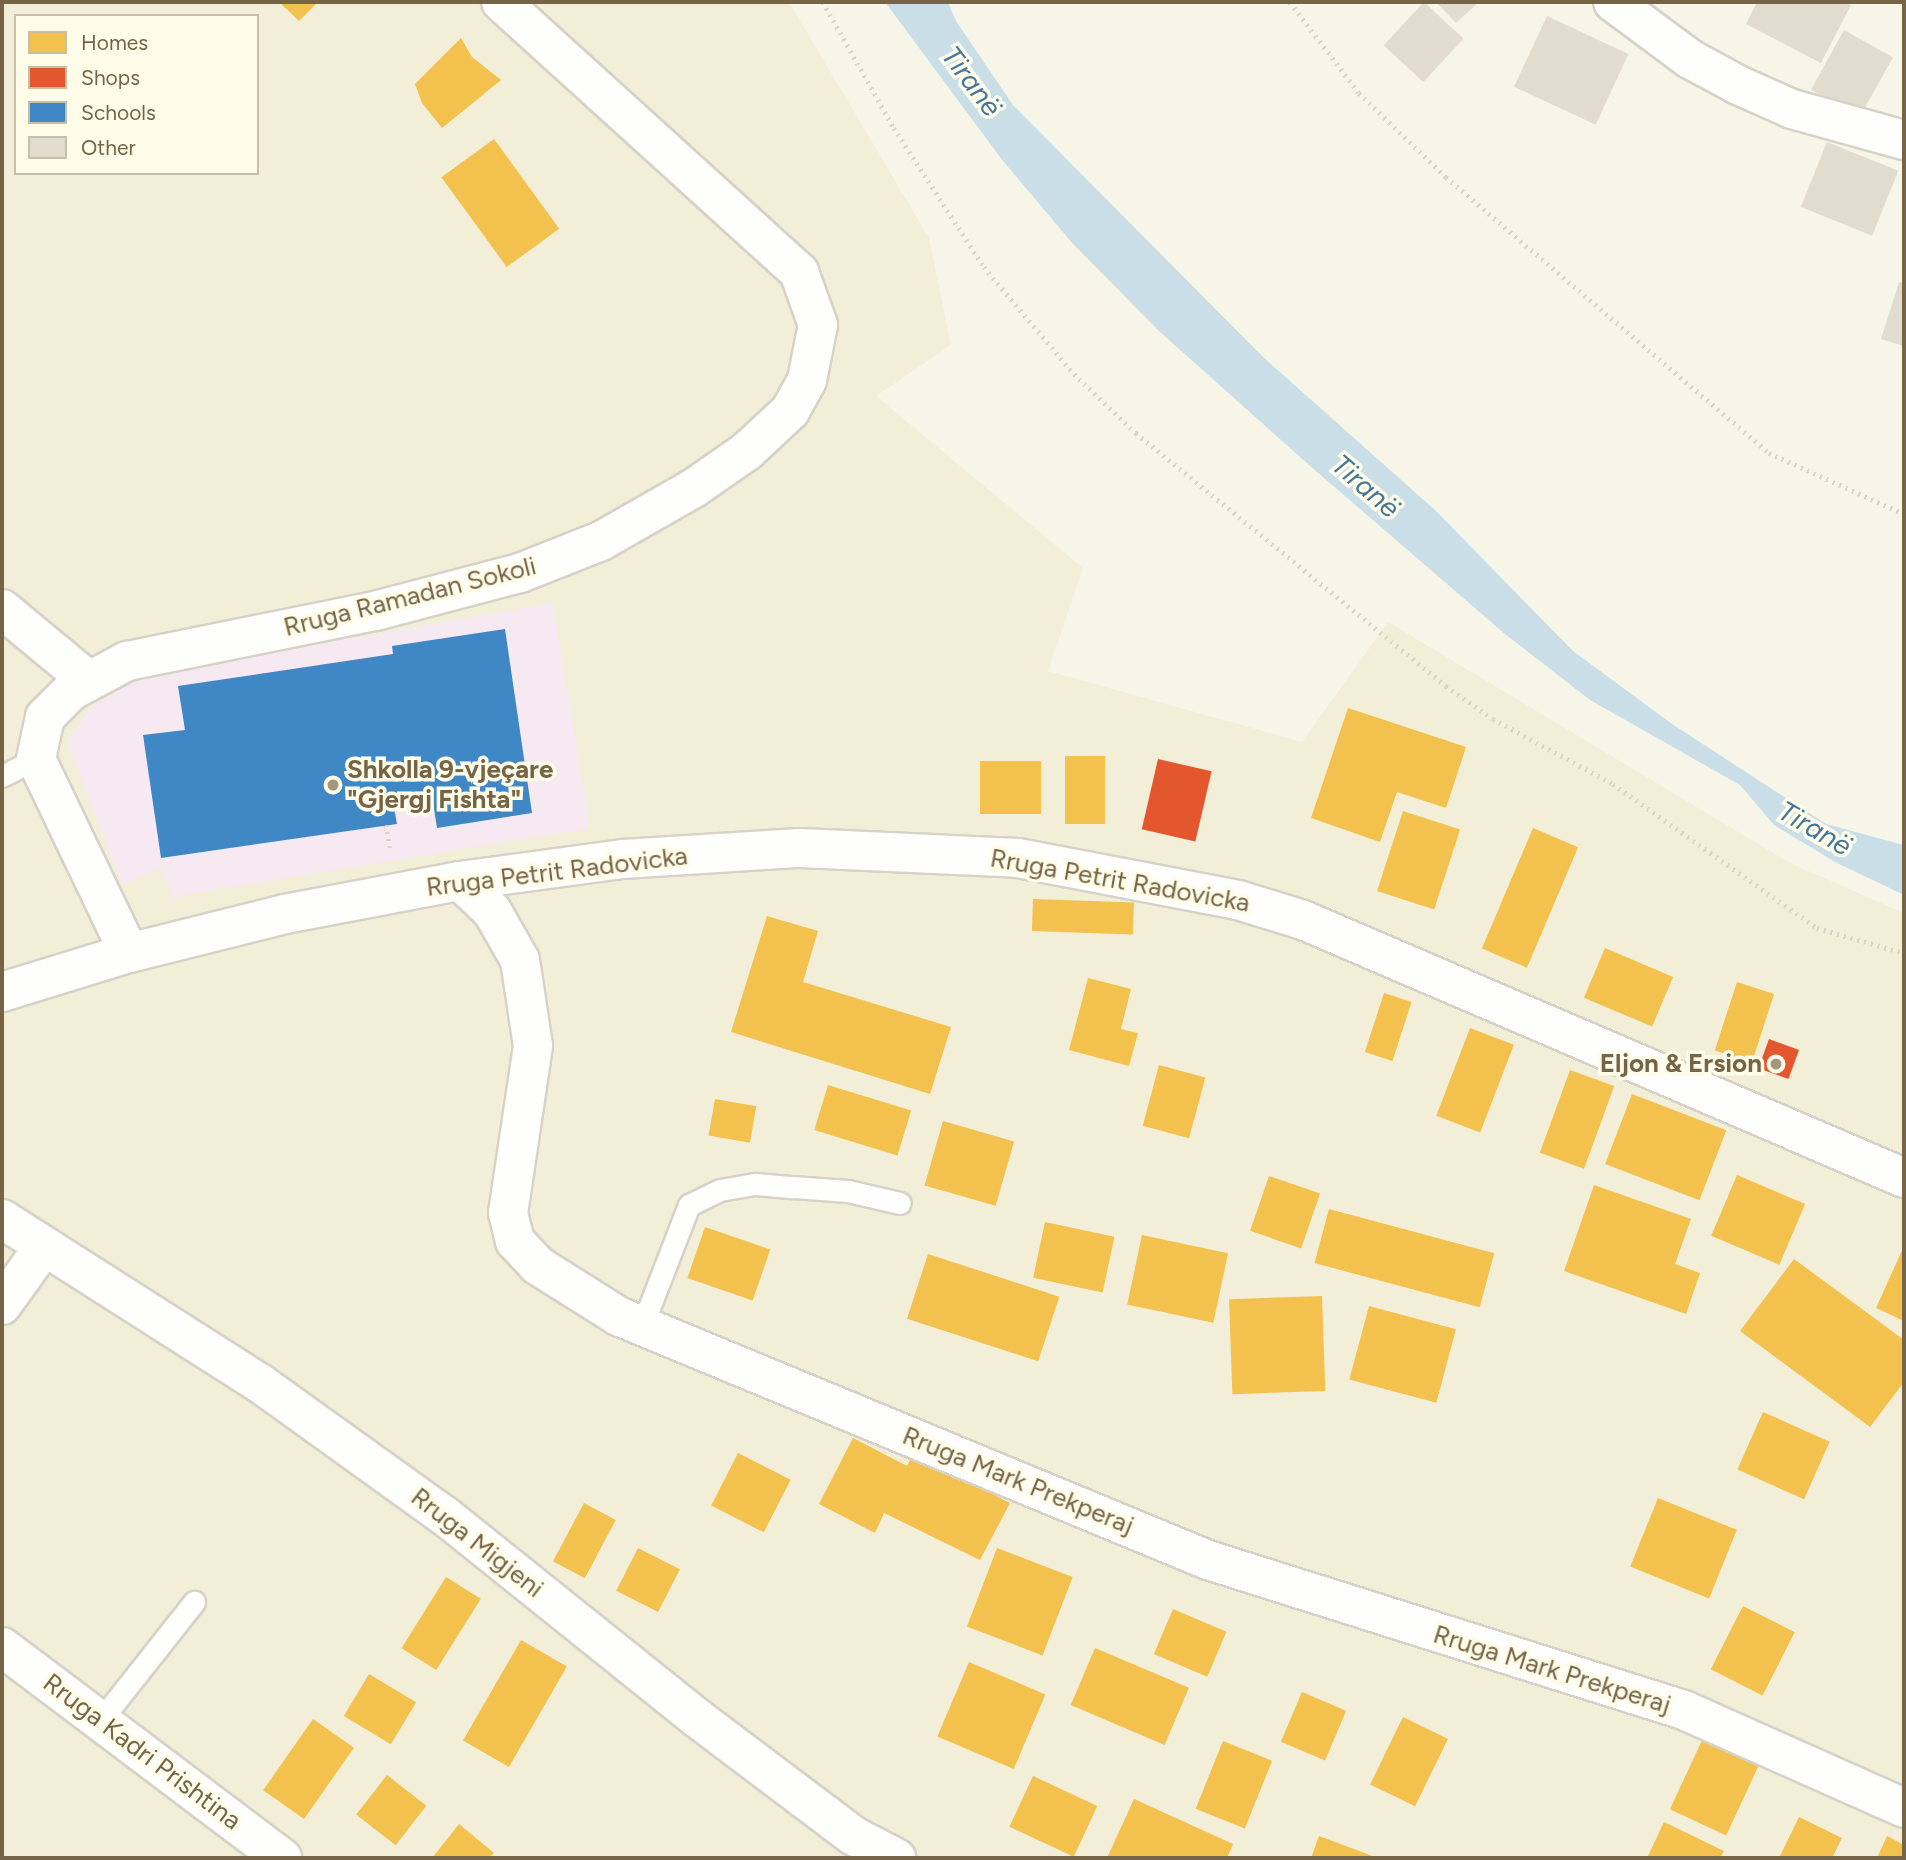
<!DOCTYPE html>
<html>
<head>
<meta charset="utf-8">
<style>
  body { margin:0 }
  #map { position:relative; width:1906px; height:1860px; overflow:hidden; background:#f7f5e8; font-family:Figtree,sans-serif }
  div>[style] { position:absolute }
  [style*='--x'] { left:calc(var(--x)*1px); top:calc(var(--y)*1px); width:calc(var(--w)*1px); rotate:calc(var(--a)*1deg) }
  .residential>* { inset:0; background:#f3eed8 }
  .education>* { inset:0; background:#f6e9f2 }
  .water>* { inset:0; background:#cadee8 }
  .homes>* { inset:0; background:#f2c14e; transform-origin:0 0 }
  .shops>* { inset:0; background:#e4572e; transform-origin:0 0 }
  .schools>* { inset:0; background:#3f88c5 }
  .building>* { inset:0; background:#e1dccd; transform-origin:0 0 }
  .path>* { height:4.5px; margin-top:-2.25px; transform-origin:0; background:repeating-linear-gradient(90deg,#dad5cb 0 2px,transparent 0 7px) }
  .roads { filter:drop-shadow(2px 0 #d6d2c7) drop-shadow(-2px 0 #d6d2c7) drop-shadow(0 2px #d6d2c7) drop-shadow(0 -2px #d6d2c7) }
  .lane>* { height:21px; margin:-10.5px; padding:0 10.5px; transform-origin:10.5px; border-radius:10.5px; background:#fefefc }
  .street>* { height:38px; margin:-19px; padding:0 19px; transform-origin:19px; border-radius:19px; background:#fefefc }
  .secondary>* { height:38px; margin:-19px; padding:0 19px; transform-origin:19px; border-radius:19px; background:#fefefc }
  .dots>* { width:19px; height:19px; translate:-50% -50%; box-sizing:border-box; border:4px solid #fffcea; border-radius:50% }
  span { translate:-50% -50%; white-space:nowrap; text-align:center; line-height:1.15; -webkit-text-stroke:7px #fffcea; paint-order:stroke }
  .street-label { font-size:26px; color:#766447 }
  .poi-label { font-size:26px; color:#766447; font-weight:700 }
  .left { translate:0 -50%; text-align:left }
  .right { translate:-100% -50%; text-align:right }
  .water-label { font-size:28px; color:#45779a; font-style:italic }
  .frame { position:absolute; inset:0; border:4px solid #766447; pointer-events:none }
  .legend { position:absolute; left:14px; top:14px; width:245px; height:161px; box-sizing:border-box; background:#fffcea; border:2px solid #c8bfa9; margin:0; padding:9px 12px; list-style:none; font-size:21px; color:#766447 }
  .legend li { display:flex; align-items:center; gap:14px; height:35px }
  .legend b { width:35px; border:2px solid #c8bfa9 }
</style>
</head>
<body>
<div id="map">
  <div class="residential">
    <div style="clip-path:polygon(evenodd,2px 2px,789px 2px,929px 238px,951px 345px,876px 396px,1083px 568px,1048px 671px,1302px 742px,1388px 622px,1790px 863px,1904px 913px,1904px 1858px,2px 1858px,2px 2px,16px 16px,257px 16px,257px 173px,16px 173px,16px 16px)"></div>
  </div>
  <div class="education">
    <div style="clip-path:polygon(553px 603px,590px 828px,182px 895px,174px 901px,161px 868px,122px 885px,67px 741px,99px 697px,137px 676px)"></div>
  </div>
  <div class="water">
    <div style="clip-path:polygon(885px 2px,948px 2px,956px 21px,1013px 105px,1263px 357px,1436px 511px,1573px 651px,1672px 724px,1826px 824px,1904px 845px,1904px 895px,1835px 862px,1774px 825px,1740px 785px,1590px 700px,1505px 634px,1309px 465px,1159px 331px,1074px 245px,1003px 161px)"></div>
  </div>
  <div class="homes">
    <div style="clip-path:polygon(279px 2px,318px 2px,299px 21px)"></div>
    <div style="clip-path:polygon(461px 38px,472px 57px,501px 80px,442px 128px,422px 103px,415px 84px)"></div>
    <div style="left:494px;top:139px;width:111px;height:65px;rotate:54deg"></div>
    <div style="clip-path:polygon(1348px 708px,1466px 747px,1446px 808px,1397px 792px,1380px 842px,1311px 818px)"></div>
    <div style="left:1065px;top:756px;width:40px;height:68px"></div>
    <div style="left:1041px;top:761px;width:53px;height:61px;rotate:90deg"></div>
    <div style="left:1403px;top:811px;width:60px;height:84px;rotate:18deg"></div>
    <div style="left:1533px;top:828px;width:49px;height:131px;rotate:23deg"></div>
    <div style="left:1033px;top:899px;width:101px;height:32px;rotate:2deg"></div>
    <div style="clip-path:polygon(767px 916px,818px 931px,803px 982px,951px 1027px,930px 1094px,731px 1032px)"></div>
    <div style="left:1605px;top:948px;width:74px;height:54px;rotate:23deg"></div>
    <div style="clip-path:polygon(1088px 978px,1131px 989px,1121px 1029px,1138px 1033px,1129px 1066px,1069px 1050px)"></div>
    <div style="left:1737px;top:982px;width:39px;height:72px;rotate:18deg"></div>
    <div style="left:1384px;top:993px;width:29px;height:62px;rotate:18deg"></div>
    <div style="left:1470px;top:1028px;width:47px;height:94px;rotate:21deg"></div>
    <div style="left:1159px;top:1065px;width:48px;height:63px;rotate:15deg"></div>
    <div style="left:1570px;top:1070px;width:47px;height:88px;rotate:20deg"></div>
    <div style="left:828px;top:1085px;width:87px;height:47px;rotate:17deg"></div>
    <div style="left:1632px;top:1094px;width:101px;height:75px;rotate:21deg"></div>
    <div style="left:715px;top:1099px;width:42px;height:37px;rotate:10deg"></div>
    <div style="left:943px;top:1121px;width:74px;height:67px;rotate:16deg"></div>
    <div style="left:1737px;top:1175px;width:74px;height:66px;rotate:23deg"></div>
    <div style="left:1269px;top:1176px;width:54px;height:58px;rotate:19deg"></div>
    <div style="clip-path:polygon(1594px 1185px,1691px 1219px,1675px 1264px,1700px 1273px,1686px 1314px,1564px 1271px)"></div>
    <div style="left:1329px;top:1209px;width:171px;height:56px;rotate:15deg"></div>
    <div style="left:1045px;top:1222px;width:71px;height:57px;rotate:12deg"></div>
    <div style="left:705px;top:1227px;width:69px;height:54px;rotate:19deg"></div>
    <div style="left:1142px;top:1235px;width:88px;height:71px;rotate:12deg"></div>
    <div style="clip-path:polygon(1904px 1246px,1904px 1321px,1876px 1308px)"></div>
    <div style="left:928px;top:1254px;width:138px;height:68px;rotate:18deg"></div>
    <div style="clip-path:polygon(1794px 1259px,1904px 1340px,1904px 1382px,1870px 1427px,1740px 1331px)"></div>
    <div style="left:1322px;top:1296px;width:95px;height:93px;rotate:88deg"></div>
    <div style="left:1369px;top:1306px;width:90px;height:76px;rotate:15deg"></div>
    <div style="left:1763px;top:1412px;width:73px;height:63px;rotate:24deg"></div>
    <div style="clip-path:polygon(853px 1438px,907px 1466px,913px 1454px,1010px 1503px,980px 1560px,884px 1513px,875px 1533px,819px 1504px)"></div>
    <div style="left:738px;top:1453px;width:59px;height:59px;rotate:27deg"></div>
    <div style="left:1658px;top:1498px;width:85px;height:74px;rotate:22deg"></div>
    <div style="left:584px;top:1503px;width:36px;height:66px;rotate:28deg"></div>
    <div style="left:638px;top:1548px;width:47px;height:48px;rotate:27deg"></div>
    <div style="left:997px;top:1548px;width:81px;height:84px;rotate:21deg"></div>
    <div style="left:446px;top:1577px;width:41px;height:84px;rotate:32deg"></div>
    <div style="left:1743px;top:1606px;width:58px;height:71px;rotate:27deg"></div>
    <div style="left:1173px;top:1609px;width:58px;height:49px;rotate:23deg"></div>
    <div style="left:521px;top:1640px;width:53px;height:116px;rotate:30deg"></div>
    <div style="left:1095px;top:1648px;width:102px;height:62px;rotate:23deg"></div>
    <div style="left:969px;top:1662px;width:83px;height:81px;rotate:23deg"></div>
    <div style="left:369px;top:1674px;width:55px;height:49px;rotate:31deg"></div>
    <div style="left:1302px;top:1692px;width:48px;height:54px;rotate:23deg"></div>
    <div style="left:1403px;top:1717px;width:50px;height:75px;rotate:26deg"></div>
    <div style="left:313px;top:1719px;width:50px;height:87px;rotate:35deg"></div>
    <div style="left:1705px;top:1734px;width:62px;height:83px;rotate:25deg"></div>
    <div style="left:1223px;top:1741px;width:53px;height:73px;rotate:22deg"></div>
    <div style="left:387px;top:1775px;width:50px;height:50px;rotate:38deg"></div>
    <div style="left:1033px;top:1776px;width:71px;height:56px;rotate:25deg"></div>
    <div style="clip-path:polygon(1134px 1799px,1233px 1844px,1227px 1858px,1107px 1858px)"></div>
    <div style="clip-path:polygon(1799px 1817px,1842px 1838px,1832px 1858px,1779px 1858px)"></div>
    <div style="clip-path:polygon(1664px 1822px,1724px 1851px,1720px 1858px,1647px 1858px)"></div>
    <div style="clip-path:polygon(459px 1824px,494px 1853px,489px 1858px,432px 1858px)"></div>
    <div style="clip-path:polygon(1319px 1836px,1378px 1858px,1311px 1858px)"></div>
    <div style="clip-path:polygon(1887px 1836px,1904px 1845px,1904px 1858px,1877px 1858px)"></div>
  </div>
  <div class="shops">
    <div style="left:1158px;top:759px;width:55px;height:72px;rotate:13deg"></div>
    <div style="left:1769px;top:1039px;width:32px;height:31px;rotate:20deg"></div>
  </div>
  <div class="schools">
    <div style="clip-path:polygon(505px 629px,532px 813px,437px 828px,433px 802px,394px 808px,397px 824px,161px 858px,143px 735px,185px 730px,178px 686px,393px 654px,392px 646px)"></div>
  </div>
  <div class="building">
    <div style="left:1424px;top:2px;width:54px;height:59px;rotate:43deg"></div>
    <div style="clip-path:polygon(1436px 2px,1479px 2px,1456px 23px)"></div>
    <div style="clip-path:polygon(1757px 2px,1844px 2px,1851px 5px,1821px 63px,1746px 24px)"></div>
    <div style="left:1547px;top:16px;width:90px;height:78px;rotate:25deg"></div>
    <div style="left:1844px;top:30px;width:56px;height:68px;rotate:29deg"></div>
    <div style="left:1827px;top:142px;width:77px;height:70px;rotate:22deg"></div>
    <div style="clip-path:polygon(1899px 282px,1904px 283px,1904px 346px,1881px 339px)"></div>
  </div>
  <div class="path">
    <div style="--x:823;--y:2;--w:145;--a:60.6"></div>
    <div style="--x:894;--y:128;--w:166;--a:57.1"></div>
    <div style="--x:984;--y:267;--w:140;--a:49.9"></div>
    <div style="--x:1074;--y:374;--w:86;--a:43.6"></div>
    <div style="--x:1136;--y:433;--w:400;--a:39.2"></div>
    <div style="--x:1446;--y:686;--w:57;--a:35.1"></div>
    <div style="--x:1493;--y:719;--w:136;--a:28.4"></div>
    <div style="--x:1613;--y:784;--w:250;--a:35.2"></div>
    <div style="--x:1817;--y:928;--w:91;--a:16"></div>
    <div style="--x:1290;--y:2;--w:114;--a:52.8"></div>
    <div style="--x:1359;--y:93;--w:121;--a:44"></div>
    <div style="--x:1446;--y:177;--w:425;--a:40.5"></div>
    <div style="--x:1769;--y:453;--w:148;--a:24.3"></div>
    <div style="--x:386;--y:825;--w:27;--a:80"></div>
  </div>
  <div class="roads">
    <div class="lane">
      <div style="--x:2;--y:776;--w:38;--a:-27"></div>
      <div style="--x:642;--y:1326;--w:130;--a:-68.8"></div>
      <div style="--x:689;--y:1205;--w:34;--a:-26"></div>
      <div style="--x:720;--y:1190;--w:36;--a:-10"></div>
      <div style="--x:755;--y:1184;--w:38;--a:5"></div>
      <div style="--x:793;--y:1187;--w:55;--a:4.2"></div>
      <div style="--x:848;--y:1191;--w:53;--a:13"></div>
      <div style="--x:100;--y:1721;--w:152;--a:-51.7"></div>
    </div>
    <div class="street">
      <div style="--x:1613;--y:2;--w:96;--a:36.5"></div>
      <div style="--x:1690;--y:59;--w:55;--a:28.4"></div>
      <div style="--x:1738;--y:85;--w:59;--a:24"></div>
      <div style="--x:1792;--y:109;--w:116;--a:15.5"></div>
      <div style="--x:2;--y:609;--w:113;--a:39.6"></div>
      <div style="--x:460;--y:881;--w:44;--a:43.2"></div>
      <div style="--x:492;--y:911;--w:56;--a:60.3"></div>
      <div style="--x:520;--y:960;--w:87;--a:81.4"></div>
      <div style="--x:533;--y:1046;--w:169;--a:98.5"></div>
      <div style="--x:508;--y:1213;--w:29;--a:76"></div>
      <div style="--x:515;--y:1241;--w:33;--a:47"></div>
      <div style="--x:537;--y:1265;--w:96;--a:32.2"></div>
      <div style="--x:618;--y:1316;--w:638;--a:22.47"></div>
      <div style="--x:1208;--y:1560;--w:499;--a:17.5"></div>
      <div style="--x:1684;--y:1710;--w:241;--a:24"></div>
      <div style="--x:129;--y:953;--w:215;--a:-115.6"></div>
      <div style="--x:36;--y:759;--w:43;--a:-77.9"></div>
      <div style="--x:45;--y:717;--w:37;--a:-45"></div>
      <div style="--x:71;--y:691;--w:64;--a:-28.2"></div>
      <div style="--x:127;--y:661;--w:253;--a:-11.4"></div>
      <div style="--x:375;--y:611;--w:150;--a:-14.7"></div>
      <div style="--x:520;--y:573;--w:87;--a:-21.6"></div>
      <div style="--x:601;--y:541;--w:107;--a:-29.7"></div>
      <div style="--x:694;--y:488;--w:65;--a:-34.9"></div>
      <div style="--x:747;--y:451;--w:59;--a:-42.9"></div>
      <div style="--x:790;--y:411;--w:35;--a:-61"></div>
      <div style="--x:807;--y:380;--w:56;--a:-78.7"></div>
      <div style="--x:818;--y:325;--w:56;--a:-109.7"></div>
      <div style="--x:799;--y:272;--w:402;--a:-137.8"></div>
      <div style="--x:2;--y:1219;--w:307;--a:32.5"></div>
      <div style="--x:261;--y:1384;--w:226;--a:35.7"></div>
      <div style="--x:445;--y:1516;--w:323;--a:38.7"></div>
      <div style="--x:697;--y:1718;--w:194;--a:37"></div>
      <div style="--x:852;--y:1835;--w:50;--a:27.6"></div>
      <div style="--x:2;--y:1305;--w:70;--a:-54.3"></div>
      <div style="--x:2;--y:1647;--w:351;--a:37"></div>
    </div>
    <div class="secondary">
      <div style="--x:2;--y:992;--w:133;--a:-17.1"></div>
      <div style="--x:129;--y:953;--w:161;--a:-14"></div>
      <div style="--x:285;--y:914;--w:178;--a:-10.7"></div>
      <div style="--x:460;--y:881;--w:164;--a:-7.7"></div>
      <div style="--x:623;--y:859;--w:177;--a:-3.6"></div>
      <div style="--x:800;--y:848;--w:218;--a:2.6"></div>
      <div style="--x:1018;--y:858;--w:224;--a:10.8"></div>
      <div style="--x:1238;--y:900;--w:68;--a:17.1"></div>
      <div style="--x:1303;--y:920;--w:654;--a:23.23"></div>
    </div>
  </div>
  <div class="dots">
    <div style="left:333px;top:785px;background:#a3977f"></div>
    <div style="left:1776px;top:1064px;background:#a3977f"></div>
  </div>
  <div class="street-label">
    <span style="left:410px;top:597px;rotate:-14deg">Rruga Ramadan Sokoli</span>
    <span style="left:557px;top:872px;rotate:-7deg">Rruga Petrit Radovicka</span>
    <span style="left:1120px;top:881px;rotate:10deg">Rruga Petrit Radovicka</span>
    <span style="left:1018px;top:1481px;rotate:22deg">Rruga Mark Prekperaj</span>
    <span style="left:477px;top:1543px;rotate:38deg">Rruga Migjeni</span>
    <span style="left:1552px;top:1670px;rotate:17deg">Rruga Mark Prekperaj</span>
    <span style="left:142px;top:1752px;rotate:37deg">Rruga Kadri Prishtina</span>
  </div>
  <div class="poi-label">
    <span class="left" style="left:347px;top:785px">Shkolla 9-vjeçare<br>"Gjergj Fishta"</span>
    <span class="right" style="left:1762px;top:1064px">Eljon &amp; Ersion</span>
  </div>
  <div class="water-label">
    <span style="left:972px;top:81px;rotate:53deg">Tiranë</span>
    <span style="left:1366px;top:486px;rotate:41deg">Tiranë</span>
    <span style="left:1815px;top:828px;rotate:30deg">Tiranë</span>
  </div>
  <div class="frame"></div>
  <ul class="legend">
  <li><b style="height:19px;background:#f2c14e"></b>Homes</li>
  <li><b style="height:19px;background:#e4572e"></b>Shops</li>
  <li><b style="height:19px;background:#3f88c5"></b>Schools</li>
  <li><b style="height:19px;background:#e1dccd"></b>Other</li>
  </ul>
</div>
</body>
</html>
